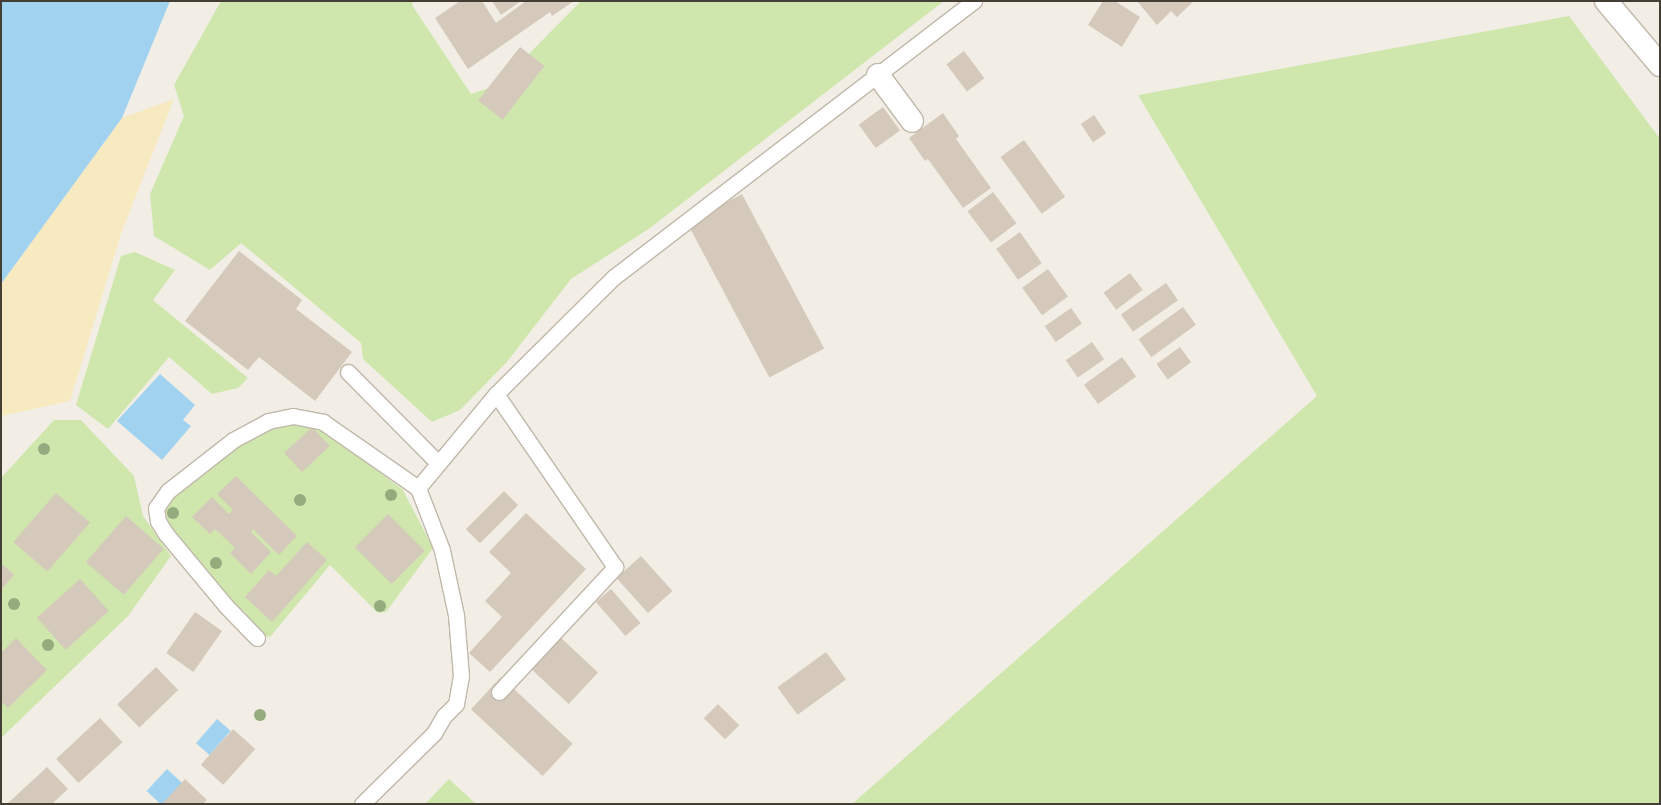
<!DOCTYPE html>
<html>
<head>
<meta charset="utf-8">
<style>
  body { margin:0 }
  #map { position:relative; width:1661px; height:805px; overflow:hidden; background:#f2eee5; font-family:"Fira Sans Condensed",sans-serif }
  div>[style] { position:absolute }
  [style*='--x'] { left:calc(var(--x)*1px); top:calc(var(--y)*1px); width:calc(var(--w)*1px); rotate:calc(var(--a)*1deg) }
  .green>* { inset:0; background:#cfe7ad }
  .sand>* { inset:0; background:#f7eac0 }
  .water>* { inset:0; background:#a1d2ef; transform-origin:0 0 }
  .building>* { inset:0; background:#d4c9ba; transform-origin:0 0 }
  .roads { filter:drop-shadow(1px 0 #c0b8aa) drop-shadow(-1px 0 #c0b8aa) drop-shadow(0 1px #c0b8aa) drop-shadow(0 -1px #c0b8aa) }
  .service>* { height:15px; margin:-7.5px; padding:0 7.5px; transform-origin:7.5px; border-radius:7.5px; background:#fff }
  .minor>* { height:22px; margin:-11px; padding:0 11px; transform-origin:11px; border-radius:11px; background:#fff }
  .trees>* { width:12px; height:12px; margin:-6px; border-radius:50%; background:#94ab7e }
  span { translate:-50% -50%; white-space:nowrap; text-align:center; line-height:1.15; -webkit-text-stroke:3px #fff; paint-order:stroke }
  .frame { position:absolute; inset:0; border:2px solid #443e34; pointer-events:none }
</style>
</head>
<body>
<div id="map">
  <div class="green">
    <div style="clip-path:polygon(221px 1px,413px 1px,412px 5px,471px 94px,498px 85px,581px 1px,944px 1px,650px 228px,571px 279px,506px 363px,460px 410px,432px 422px,363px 359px,361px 343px,241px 243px,210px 270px,154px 236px,150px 194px,184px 116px,174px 85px)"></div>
    <div style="clip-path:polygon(1569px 16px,1660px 139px,1660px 804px,852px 804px,1317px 396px,1138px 95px)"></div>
    <div style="clip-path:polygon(135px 252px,175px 270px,153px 300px,248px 378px,238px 388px,212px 394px,169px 357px,108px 429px,76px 405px,121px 256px)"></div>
    <div style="clip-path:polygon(54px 420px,81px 420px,134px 476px,143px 516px,171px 556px,128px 616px,1px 738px,1px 478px)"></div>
    <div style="clip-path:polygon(287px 423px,320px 428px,403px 490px,433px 548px,386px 612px,378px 613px,330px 565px,270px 637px,261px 635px,168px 523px,165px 508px,182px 487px,261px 427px)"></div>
    <div style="clip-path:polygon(449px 779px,476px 804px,425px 804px)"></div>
  </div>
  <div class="sand">
    <div style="clip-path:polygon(174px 99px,122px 231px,70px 401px,1px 416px,1px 284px,122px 118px)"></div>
  </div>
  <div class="water">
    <div style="clip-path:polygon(1px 1px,170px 1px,122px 118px,1px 284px)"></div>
    <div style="clip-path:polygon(160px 374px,195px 405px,183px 420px,191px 426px,162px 460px,117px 421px)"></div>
    <div style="left:217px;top:719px;width:18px;height:32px;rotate:41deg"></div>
    <div style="left:167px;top:769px;width:21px;height:30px;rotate:43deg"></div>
  </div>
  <div class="building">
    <div style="clip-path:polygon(460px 1px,482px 1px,496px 23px,526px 1px,574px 1px,552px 16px,550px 12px,468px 69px,435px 18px)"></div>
    <div style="clip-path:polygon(492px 1px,521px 1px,501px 15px)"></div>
    <div style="clip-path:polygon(1103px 1px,1115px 1px,1140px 17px,1122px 47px,1088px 25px)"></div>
    <div style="clip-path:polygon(1137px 1px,1194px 1px,1177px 17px,1171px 11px,1157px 25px)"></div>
    <div style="left:520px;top:47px;width:31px;height:68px;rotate:38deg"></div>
    <div style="left:964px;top:51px;width:34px;height:22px;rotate:53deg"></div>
    <div style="left:883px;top:107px;width:29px;height:30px;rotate:54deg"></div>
    <div style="clip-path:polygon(943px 113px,959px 136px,956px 139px,991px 188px,963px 208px,928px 159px,925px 161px,909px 138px)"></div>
    <div style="left:1094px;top:115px;width:22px;height:16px;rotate:56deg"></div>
    <div style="left:1024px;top:140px;width:70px;height:29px;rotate:54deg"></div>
    <div style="left:993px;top:192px;width:39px;height:32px;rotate:53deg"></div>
    <div style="left:742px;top:194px;width:175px;height:62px;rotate:62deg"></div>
    <div style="left:1020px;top:232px;width:38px;height:29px;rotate:55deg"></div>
    <div style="clip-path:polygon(239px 251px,302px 300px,296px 309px,352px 352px,315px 401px,259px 357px,248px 370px,185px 321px)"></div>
    <div style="left:1048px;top:269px;width:34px;height:32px;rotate:54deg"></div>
    <div style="left:1130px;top:273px;width:21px;height:33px;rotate:53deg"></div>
    <div style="left:1166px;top:283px;width:21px;height:55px;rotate:55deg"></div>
    <div style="left:1183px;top:307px;width:22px;height:55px;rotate:54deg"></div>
    <div style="left:1071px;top:308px;width:19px;height:32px;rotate:55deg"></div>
    <div style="left:1092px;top:342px;width:21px;height:32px;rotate:55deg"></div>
    <div style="left:1180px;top:347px;width:19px;height:29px;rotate:54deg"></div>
    <div style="left:1122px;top:357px;width:24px;height:47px;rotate:54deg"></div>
    <div style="left:312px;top:427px;width:26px;height:38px;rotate:47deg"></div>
    <div style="clip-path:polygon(236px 476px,297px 536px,279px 555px,253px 529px,251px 532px,271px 552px,251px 574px,230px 553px,235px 548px,215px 529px,210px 534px,192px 517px,212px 497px,229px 514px,233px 510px,217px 494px)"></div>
    <div style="left:504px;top:491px;width:20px;height:54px;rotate:45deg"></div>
    <div style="left:56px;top:493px;width:45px;height:65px;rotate:41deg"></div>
    <div style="clip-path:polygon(526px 513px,586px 569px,490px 672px,469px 653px,502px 617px,485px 601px,511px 573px,489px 552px)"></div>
    <div style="left:388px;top:514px;width:52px;height:47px;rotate:45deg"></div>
    <div style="left:126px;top:516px;width:50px;height:61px;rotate:41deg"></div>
    <div style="clip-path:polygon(307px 542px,327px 560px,272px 622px,245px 597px,269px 570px,276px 576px)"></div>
    <div style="left:641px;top:556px;width:47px;height:33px;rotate:48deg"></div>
    <div style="clip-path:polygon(1px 563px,14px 575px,1px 590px)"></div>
    <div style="left:80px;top:579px;width:43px;height:58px;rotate:48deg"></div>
    <div style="left:611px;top:589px;width:45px;height:20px;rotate:49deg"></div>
    <div style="left:195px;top:612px;width:33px;height:50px;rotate:35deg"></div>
    <div style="left:560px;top:637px;width:52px;height:43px;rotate:43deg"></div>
    <div style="clip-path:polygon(16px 638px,47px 670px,8px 708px,1px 701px,1px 653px)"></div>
    <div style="left:826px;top:652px;width:34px;height:60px;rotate:54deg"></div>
    <div style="left:156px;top:667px;width:32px;height:54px;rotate:46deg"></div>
    <div style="left:501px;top:677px;width:98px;height:44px;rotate:43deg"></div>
    <div style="left:718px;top:704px;width:30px;height:20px;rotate:45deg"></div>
    <div style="left:100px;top:718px;width:33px;height:60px;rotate:47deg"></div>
    <div style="left:233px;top:729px;width:30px;height:48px;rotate:42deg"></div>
    <div style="clip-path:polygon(47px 767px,68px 789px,52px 804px,7px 804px)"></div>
    <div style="clip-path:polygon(185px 779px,207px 800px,203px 804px,162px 804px)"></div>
  </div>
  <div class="roads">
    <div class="service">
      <div style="--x:348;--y:372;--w:128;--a:45.3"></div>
      <div style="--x:257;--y:638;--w:45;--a:-134.1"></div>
      <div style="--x:226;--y:606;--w:94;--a:-129.8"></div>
      <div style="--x:166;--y:534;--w:15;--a:-122"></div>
      <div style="--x:158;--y:521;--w:13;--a:-99"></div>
      <div style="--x:156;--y:508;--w:21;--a:-55"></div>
      <div style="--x:168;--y:491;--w:83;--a:-38.1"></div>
      <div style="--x:233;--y:440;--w:40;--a:-28"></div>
      <div style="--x:268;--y:421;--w:25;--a:-11"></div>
      <div style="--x:293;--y:416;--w:31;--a:11"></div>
      <div style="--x:323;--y:422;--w:116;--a:34.8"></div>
      <div style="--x:499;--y:692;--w:171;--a:-47.1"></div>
      <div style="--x:615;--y:567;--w:210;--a:-124.5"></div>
      <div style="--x:496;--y:394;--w:166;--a:-44.8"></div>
      <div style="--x:614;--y:277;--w:454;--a:-37.5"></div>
      <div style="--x:362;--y:804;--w:101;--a:-44.6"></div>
      <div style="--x:434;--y:733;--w:20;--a:-60"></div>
      <div style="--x:444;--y:716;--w:17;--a:-45"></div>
      <div style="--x:456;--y:704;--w:28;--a:-80"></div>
      <div style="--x:461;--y:676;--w:61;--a:-94.7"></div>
      <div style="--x:456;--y:615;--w:66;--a:-102.2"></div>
      <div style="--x:442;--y:550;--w:66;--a:-111.2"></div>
      <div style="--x:418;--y:488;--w:122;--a:-50.3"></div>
    </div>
    <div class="minor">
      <div style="--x:1606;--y:1;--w:84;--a:49.8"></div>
      <div style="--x:878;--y:75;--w:57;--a:53.5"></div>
    </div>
  </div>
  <div class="trees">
    <div style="left:44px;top:449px"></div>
    <div style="left:391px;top:495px"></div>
    <div style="left:300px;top:500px"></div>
    <div style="left:173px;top:513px"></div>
    <div style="left:216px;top:563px"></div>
    <div style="left:14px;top:604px"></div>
    <div style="left:380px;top:606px"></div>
    <div style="left:48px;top:645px"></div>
    <div style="left:260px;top:715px"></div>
  </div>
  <div class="frame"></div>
</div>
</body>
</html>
